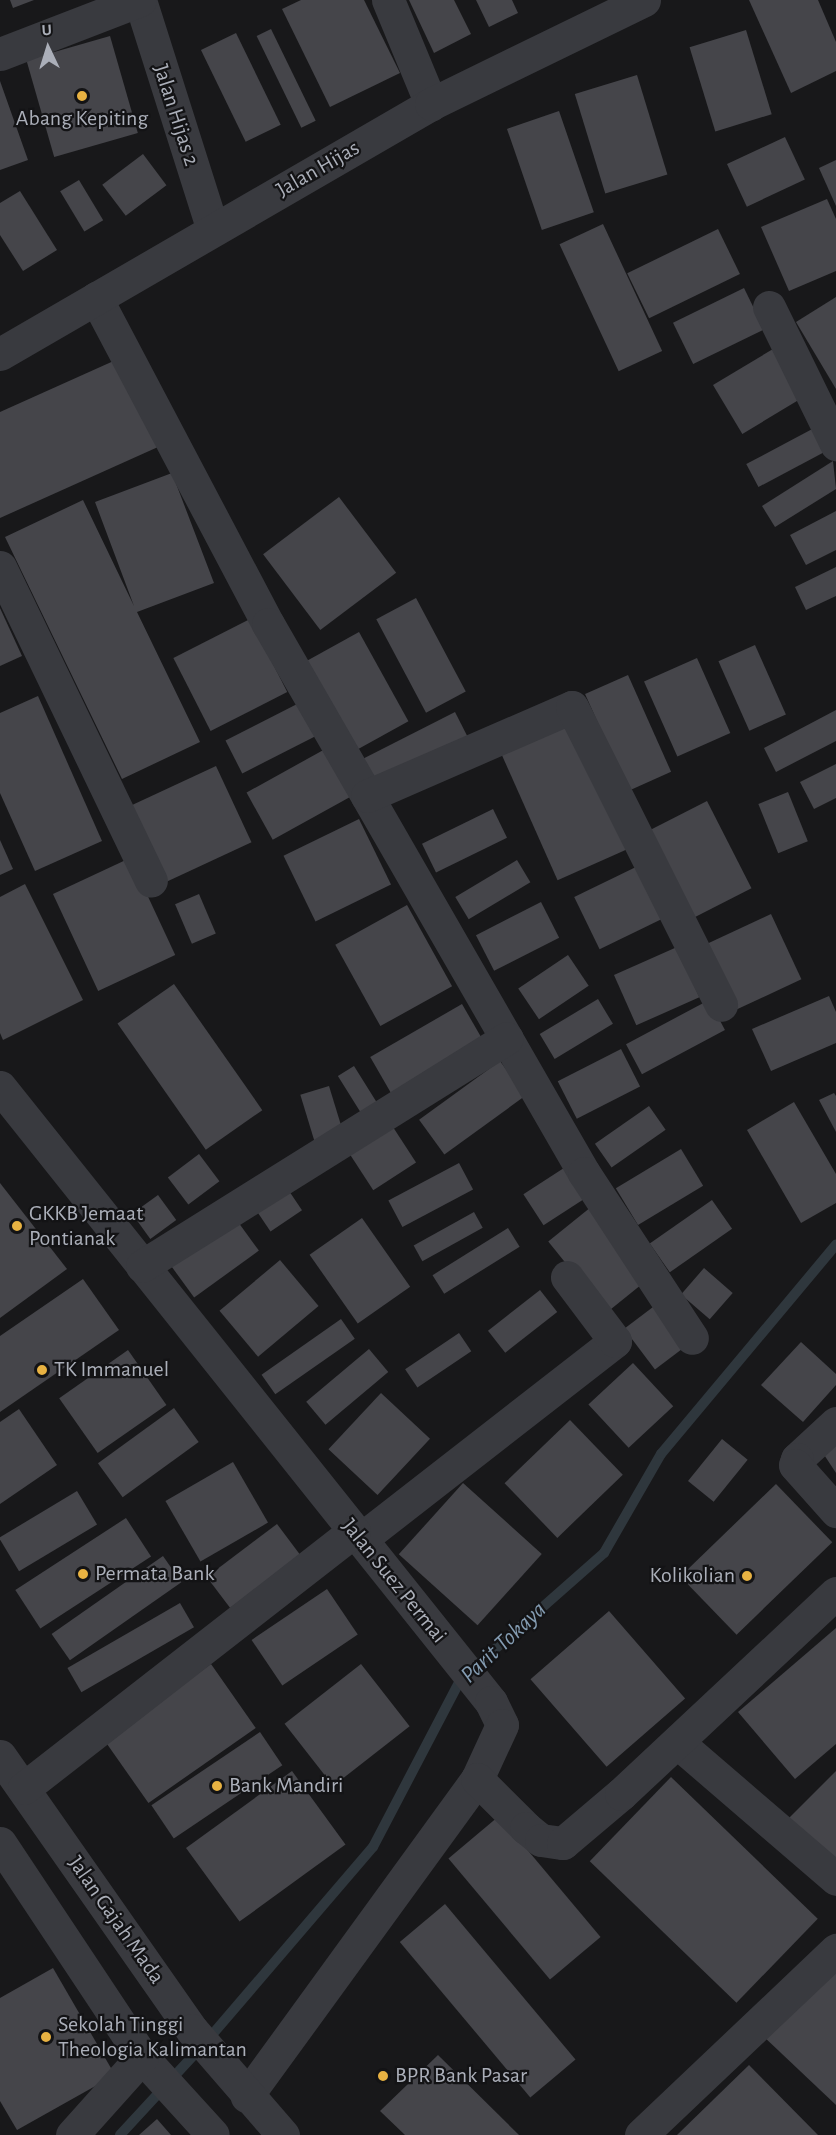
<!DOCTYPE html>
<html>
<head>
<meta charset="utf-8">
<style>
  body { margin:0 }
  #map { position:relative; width:836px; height:2135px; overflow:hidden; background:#18181a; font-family:"Alegreya Sans",sans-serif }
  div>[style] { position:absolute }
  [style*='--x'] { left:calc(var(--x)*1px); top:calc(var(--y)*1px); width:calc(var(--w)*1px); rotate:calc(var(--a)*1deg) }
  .stream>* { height:10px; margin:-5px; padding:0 5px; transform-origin:5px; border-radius:5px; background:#2f373d }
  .building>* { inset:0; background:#45454a; transform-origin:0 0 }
  .minor>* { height:33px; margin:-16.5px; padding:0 16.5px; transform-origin:16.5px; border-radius:16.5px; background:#393a3f }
  .dots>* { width:16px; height:16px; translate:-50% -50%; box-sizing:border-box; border:3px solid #131315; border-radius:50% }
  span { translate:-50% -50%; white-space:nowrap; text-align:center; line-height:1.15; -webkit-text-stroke:4.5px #131315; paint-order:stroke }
  .street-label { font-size:22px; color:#abafb9 }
  .poi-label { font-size:22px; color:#abafb9 }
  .left { translate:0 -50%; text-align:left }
  .right { translate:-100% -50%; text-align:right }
  .water-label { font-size:24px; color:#849cb2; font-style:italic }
  .north { position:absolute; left:18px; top:18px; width:60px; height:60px; -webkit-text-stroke:4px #131315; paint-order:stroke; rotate:356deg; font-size:16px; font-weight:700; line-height:24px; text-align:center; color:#abafb9 }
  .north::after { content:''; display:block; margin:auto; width:21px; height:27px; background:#abafb9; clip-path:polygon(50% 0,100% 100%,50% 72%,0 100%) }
</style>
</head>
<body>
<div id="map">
  <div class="stream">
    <div style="--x:120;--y:2135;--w:125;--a:-47.3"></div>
    <div style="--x:205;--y:2043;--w:258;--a:-49.4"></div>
    <div style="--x:373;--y:1847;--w:190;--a:-62.4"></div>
    <div style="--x:461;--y:1679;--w:191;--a:-41.4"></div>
    <div style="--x:604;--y:1553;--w:114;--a:-60.1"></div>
    <div style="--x:661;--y:1454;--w:273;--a:-50.1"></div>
  </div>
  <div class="building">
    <div style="clip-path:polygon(10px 0,34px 0,13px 8px)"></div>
    <div style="clip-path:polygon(301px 0,364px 0,400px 73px,330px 107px,282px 9px)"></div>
    <div style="clip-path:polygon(409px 0,454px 0,471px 34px,434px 53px)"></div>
    <div style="clip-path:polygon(476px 0,512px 0,518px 13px,489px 27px)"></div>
    <div style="clip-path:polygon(749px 0,818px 0,836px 42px,836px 71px,791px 93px)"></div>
    <div style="left:271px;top:29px;width:102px;height:16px;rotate:64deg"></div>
    <div style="left:746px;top:30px;width:88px;height:59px;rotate:73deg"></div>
    <div style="left:236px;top:33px;width:102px;height:39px;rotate:64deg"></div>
    <div style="left:110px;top:36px;width:101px;height:87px;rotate:74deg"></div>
    <div style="left:637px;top:75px;width:104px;height:65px;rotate:73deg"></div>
    <div style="clip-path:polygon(0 81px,28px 160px,0 170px)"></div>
    <div style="left:559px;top:111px;width:107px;height:55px;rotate:71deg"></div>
    <div style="left:785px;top:137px;width:47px;height:64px;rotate:65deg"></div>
    <div style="left:143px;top:154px;width:39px;height:51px;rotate:53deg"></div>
    <div style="clip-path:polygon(836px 160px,836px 206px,819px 168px)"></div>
    <div style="left:79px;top:180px;width:47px;height:22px;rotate:59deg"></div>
    <div style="clip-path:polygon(20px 191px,57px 250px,23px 271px,0 235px,0 203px)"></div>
    <div style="clip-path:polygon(827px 199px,836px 219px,836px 271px,789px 291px,761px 227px)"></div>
    <div style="left:603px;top:224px;width:140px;height:48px;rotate:65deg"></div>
    <div style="left:718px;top:229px;width:50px;height:101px;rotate:64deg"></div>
    <div style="left:744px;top:288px;width:46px;height:79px;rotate:64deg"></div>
    <div style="clip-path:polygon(836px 297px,836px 389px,796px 322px)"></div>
    <div style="left:773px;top:349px;width:57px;height:70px;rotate:59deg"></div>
    <div style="clip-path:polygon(118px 359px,158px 447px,0 518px,0 412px)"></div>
    <div style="left:816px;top:427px;width:26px;height:79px;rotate:62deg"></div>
    <div style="clip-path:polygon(833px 461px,836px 489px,775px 527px,762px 506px)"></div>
    <div style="clip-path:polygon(172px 473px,214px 583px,137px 612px,200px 742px,122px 779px,5px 537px,83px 500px,134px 606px,95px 502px)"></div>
    <div style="left:339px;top:497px;width:95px;height:95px;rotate:53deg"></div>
    <div style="clip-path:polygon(836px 511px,836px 550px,806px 565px,790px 535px)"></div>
    <div style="clip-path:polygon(836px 567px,836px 596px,806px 610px,795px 587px)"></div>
    <div style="left:416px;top:598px;width:106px;height:45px;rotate:62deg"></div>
    <div style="clip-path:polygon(0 608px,22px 656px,0 666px)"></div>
    <div style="left:250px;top:619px;width:82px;height:86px;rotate:63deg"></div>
    <div style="left:359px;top:632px;width:102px;height:62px;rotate:61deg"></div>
    <div style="left:755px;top:645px;width:76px;height:40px;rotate:66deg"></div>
    <div style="left:697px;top:658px;width:82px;height:58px;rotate:66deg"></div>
    <div style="left:628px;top:675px;width:106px;height:47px;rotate:66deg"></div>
    <div style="clip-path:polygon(38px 696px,102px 841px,35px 871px,0 793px,0 713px)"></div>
    <div style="left:303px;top:701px;width:37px;height:87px;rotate:63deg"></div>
    <div style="clip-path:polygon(836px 710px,836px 741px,776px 772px,764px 748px)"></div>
    <div style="left:455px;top:712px;width:28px;height:106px;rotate:63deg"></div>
    <div style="left:574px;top:713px;width:146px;height:83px;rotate:66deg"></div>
    <div style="left:327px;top:748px;width:54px;height:92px;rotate:61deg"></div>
    <div style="clip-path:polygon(836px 764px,836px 798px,814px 809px,800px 782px)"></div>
    <div style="left:216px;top:766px;width:84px;height:102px;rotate:65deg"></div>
    <div style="left:788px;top:792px;width:53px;height:32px;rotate:68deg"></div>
    <div style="left:707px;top:801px;width:98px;height:66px;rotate:63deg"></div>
    <div style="left:493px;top:809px;width:32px;height:79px;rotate:64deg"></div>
    <div style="left:359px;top:819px;width:73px;height:84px;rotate:64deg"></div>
    <div style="clip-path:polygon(0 840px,13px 869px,0 875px)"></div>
    <div style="left:130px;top:858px;width:107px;height:85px;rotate:65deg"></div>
    <div style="left:517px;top:860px;width:26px;height:72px;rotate:59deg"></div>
    <div style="left:638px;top:866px;width:58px;height:71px;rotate:64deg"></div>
    <div style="clip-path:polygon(25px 884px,83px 1000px,3px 1040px,0 1033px,0 897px)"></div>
    <div style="left:199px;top:894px;width:43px;height:26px;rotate:67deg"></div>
    <div style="left:541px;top:902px;width:40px;height:73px;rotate:63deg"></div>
    <div style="left:407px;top:905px;width:93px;height:82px;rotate:61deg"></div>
    <div style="left:771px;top:914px;width:72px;height:74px;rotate:65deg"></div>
    <div style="left:677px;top:947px;width:55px;height:69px;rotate:66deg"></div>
    <div style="left:568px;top:955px;width:37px;height:60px;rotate:56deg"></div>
    <div style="left:174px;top:984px;width:154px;height:69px;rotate:55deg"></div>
    <div style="clip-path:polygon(829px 996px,836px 1012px,836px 1043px,771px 1071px,752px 1029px)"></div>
    <div style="left:598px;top:999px;width:29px;height:68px;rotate:59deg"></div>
    <div style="left:709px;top:1000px;width:34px;height:94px;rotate:62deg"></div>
    <div style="left:462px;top:1004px;width:43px;height:106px;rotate:60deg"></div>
    <div style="left:621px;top:1049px;width:42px;height:71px;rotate:63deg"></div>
    <div style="left:500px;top:1061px;width:43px;height:100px;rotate:54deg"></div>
    <div style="left:354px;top:1066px;width:46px;height:19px;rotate:58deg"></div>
    <div style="left:329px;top:1086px;width:49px;height:30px;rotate:73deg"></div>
    <div style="clip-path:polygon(834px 1093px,836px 1096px,836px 1132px,819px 1100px)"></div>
    <div style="clip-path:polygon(794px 1102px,836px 1174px,836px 1203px,801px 1223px,747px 1130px)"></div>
    <div style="left:649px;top:1106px;width:29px;height:66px;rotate:55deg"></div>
    <div style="left:391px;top:1124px;width:46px;height:51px;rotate:57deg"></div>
    <div style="left:681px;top:1149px;width:43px;height:76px;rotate:59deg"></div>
    <div style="left:199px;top:1154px;width:34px;height:39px;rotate:53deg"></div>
    <div style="left:459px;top:1163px;width:30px;height:80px;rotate:62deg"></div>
    <div style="left:567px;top:1166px;width:37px;height:52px;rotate:57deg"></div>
    <div style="left:283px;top:1182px;width:34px;height:38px;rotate:56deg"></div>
    <div style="clip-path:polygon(0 1183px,67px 1269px,0 1318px)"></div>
    <div style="left:158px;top:1195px;width:31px;height:32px;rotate:54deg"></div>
    <div style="left:712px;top:1200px;width:35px;height:76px;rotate:55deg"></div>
    <div style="left:591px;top:1207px;width:92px;height:55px;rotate:51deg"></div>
    <div style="left:474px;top:1212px;width:18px;height:69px;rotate:61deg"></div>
    <div style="left:233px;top:1215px;width:44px;height:80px;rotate:54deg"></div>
    <div style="left:362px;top:1218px;width:84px;height:64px;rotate:55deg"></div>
    <div style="left:508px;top:1228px;width:22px;height:89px;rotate:58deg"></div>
    <div style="left:280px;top:1260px;width:60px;height:79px;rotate:50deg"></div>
    <div style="left:704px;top:1268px;width:38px;height:35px;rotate:41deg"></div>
    <div style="clip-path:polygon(83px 1279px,119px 1330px,0 1412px,0 1336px)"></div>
    <div style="left:540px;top:1290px;width:28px;height:66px;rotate:52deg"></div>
    <div style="left:653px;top:1307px;width:51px;height:36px;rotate:53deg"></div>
    <div style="left:341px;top:1319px;width:24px;height:97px;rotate:55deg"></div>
    <div style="left:459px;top:1333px;width:22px;height:65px;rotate:56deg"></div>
    <div style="clip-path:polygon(801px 1342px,836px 1374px,836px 1385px,803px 1422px,761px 1385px)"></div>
    <div style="left:369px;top:1349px;width:30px;height:82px;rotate:50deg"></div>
    <div style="left:128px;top:1350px;width:67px;height:84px;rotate:55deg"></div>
    <div style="left:633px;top:1363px;width:59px;height:61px;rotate:47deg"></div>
    <div style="left:381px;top:1393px;width:67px;height:77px;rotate:43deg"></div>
    <div style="left:174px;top:1408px;width:42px;height:94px;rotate:54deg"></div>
    <div style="clip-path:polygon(19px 1409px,57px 1465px,0 1504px,0 1422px)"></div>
    <div style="left:570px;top:1420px;width:76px;height:91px;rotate:46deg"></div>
    <div style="clip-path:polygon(836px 1431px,836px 1473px,817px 1444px)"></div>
    <div style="left:722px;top:1439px;width:33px;height:54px;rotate:39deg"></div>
    <div style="left:233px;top:1462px;width:70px;height:78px;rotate:60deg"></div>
    <div style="left:463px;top:1483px;width:106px;height:96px;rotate:42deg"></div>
    <div style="left:776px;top:1484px;width:81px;height:133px;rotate:46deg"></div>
    <div style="left:77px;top:1491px;width:39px;height:91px;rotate:59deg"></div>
    <div style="left:126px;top:1518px;width:46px;height:132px;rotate:57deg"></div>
    <div style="left:277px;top:1524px;width:39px;height:88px;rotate:53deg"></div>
    <div style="left:163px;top:1556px;width:32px;height:136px;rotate:55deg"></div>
    <div style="left:327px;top:1589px;width:55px;height:91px;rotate:56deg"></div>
    <div style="left:180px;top:1603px;width:28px;height:130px;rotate:60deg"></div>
    <div style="left:609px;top:1611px;width:116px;height:104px;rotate:49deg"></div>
    <div style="clip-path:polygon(836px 1628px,836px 1744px,795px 1779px,738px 1712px)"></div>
    <div style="left:211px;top:1664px;width:78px;height:131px;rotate:55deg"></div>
    <div style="left:361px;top:1664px;width:79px;height:97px;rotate:52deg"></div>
    <div style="left:260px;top:1732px;width:40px;height:131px;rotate:56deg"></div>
    <div style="left:292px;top:1771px;width:91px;height:131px;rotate:54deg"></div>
    <div style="clip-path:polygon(836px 1771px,836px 1877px,783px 1824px)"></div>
    <div style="left:671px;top:1777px;width:204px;height:117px;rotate:44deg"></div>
    <div style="left:499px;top:1816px;width:158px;height:66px;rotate:50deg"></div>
    <div style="left:445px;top:1904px;width:203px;height:59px;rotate:50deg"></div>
    <div style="clip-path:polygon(836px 1953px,836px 2105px,760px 2033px)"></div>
    <div style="clip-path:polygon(53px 1968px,115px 2075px,17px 2130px,0 2101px,0 1998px)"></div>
    <div style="clip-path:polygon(438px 2055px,519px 2135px,405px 2135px,380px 2111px)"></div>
    <div style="clip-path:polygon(749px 2065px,818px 2135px,677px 2135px)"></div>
    <div style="clip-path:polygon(157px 2119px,171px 2135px,139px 2135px)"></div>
  </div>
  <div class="minor">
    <div style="--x:140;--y:0;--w:241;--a:72.4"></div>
    <div style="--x:388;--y:0;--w:113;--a:67.5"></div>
    <div style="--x:0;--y:54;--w:150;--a:-21.1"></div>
    <div style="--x:96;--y:298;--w:369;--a:62.2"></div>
    <div style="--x:268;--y:624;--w:633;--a:60.08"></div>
    <div style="--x:584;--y:1173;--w:197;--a:56.8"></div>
    <div style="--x:769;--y:307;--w:153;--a:63.9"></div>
    <div style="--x:0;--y:354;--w:498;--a:-30.1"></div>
    <div style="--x:431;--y:104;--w:237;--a:-26"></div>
    <div style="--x:0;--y:567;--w:348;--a:64.3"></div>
    <div style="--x:367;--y:796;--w:223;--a:-23.5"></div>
    <div style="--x:572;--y:707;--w:333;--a:63.4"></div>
    <div style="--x:0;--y:1087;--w:787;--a:51.4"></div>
    <div style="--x:491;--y:1702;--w:25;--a:64"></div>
    <div style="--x:502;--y:1725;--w:60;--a:114.8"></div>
    <div style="--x:477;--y:1779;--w:392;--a:126"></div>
    <div style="--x:142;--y:1266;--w:430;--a:-32"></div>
    <div style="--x:836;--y:1423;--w:53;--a:137.3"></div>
    <div style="--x:797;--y:1459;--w:6;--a:108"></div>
    <div style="--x:795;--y:1465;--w:62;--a:48.3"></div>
    <div style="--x:361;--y:1539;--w:322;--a:-37.9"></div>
    <div style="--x:615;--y:1341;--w:80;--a:-126.9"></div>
    <div style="--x:677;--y:1742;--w:210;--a:40.7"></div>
    <div style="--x:0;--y:1756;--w:335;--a:55"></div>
    <div style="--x:192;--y:2030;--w:139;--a:49.1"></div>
    <div style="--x:477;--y:1779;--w:69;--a:45"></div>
    <div style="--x:526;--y:1828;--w:19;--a:39"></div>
    <div style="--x:541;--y:1840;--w:22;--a:8"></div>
    <div style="--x:563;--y:1843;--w:76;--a:-40.2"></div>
    <div style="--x:621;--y:1794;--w:294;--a:-43.1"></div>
    <div style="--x:24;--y:1788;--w:418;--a:-37.9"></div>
    <div style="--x:0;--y:1843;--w:257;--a:56.4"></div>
    <div style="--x:142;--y:2057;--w:105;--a:47.7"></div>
    <div style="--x:72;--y:2135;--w:105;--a:-48.1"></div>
    <div style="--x:641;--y:2135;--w:269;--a:-43.5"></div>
  </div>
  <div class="dots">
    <div style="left:82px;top:96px;background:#e8b242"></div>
    <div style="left:17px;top:1226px;background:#e8b242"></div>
    <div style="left:42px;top:1370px;background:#e8b242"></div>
    <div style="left:83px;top:1574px;background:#e8b242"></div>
    <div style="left:747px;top:1576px;background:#e8b242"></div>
    <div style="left:217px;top:1786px;background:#e8b242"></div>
    <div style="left:46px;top:2037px;background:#e8b242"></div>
    <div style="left:383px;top:2076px;background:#e8b242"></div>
  </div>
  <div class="street-label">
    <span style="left:176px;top:115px;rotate:72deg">Jalan Hijas 2</span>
    <span style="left:318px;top:169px;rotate:-30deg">Jalan Hijas</span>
    <span style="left:394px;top:1581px;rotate:51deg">Jalan Suez Permai</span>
    <span style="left:116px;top:1920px;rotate:55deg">Jalan Gajah Mada</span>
  </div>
  <div class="poi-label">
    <span style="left:82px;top:119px">Abang Kepiting</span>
    <span class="left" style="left:29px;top:1226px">GKKB Jemaat<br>Pontianak</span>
    <span class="left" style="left:54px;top:1370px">TK Immanuel</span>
    <span class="left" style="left:95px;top:1574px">Permata Bank</span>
    <span class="right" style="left:735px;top:1576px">Kolikolian</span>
    <span class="left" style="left:229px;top:1786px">Bank Mandiri</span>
    <span class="left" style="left:58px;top:2037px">Sekolah Tinggi<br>Theologia Kalimantan</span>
    <span class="left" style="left:395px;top:2076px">BPR Bank Pasar</span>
  </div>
  <div class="water-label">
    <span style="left:504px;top:1643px;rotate:-43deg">Parit Tokaya</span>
  </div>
  <div class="north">U</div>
</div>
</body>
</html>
